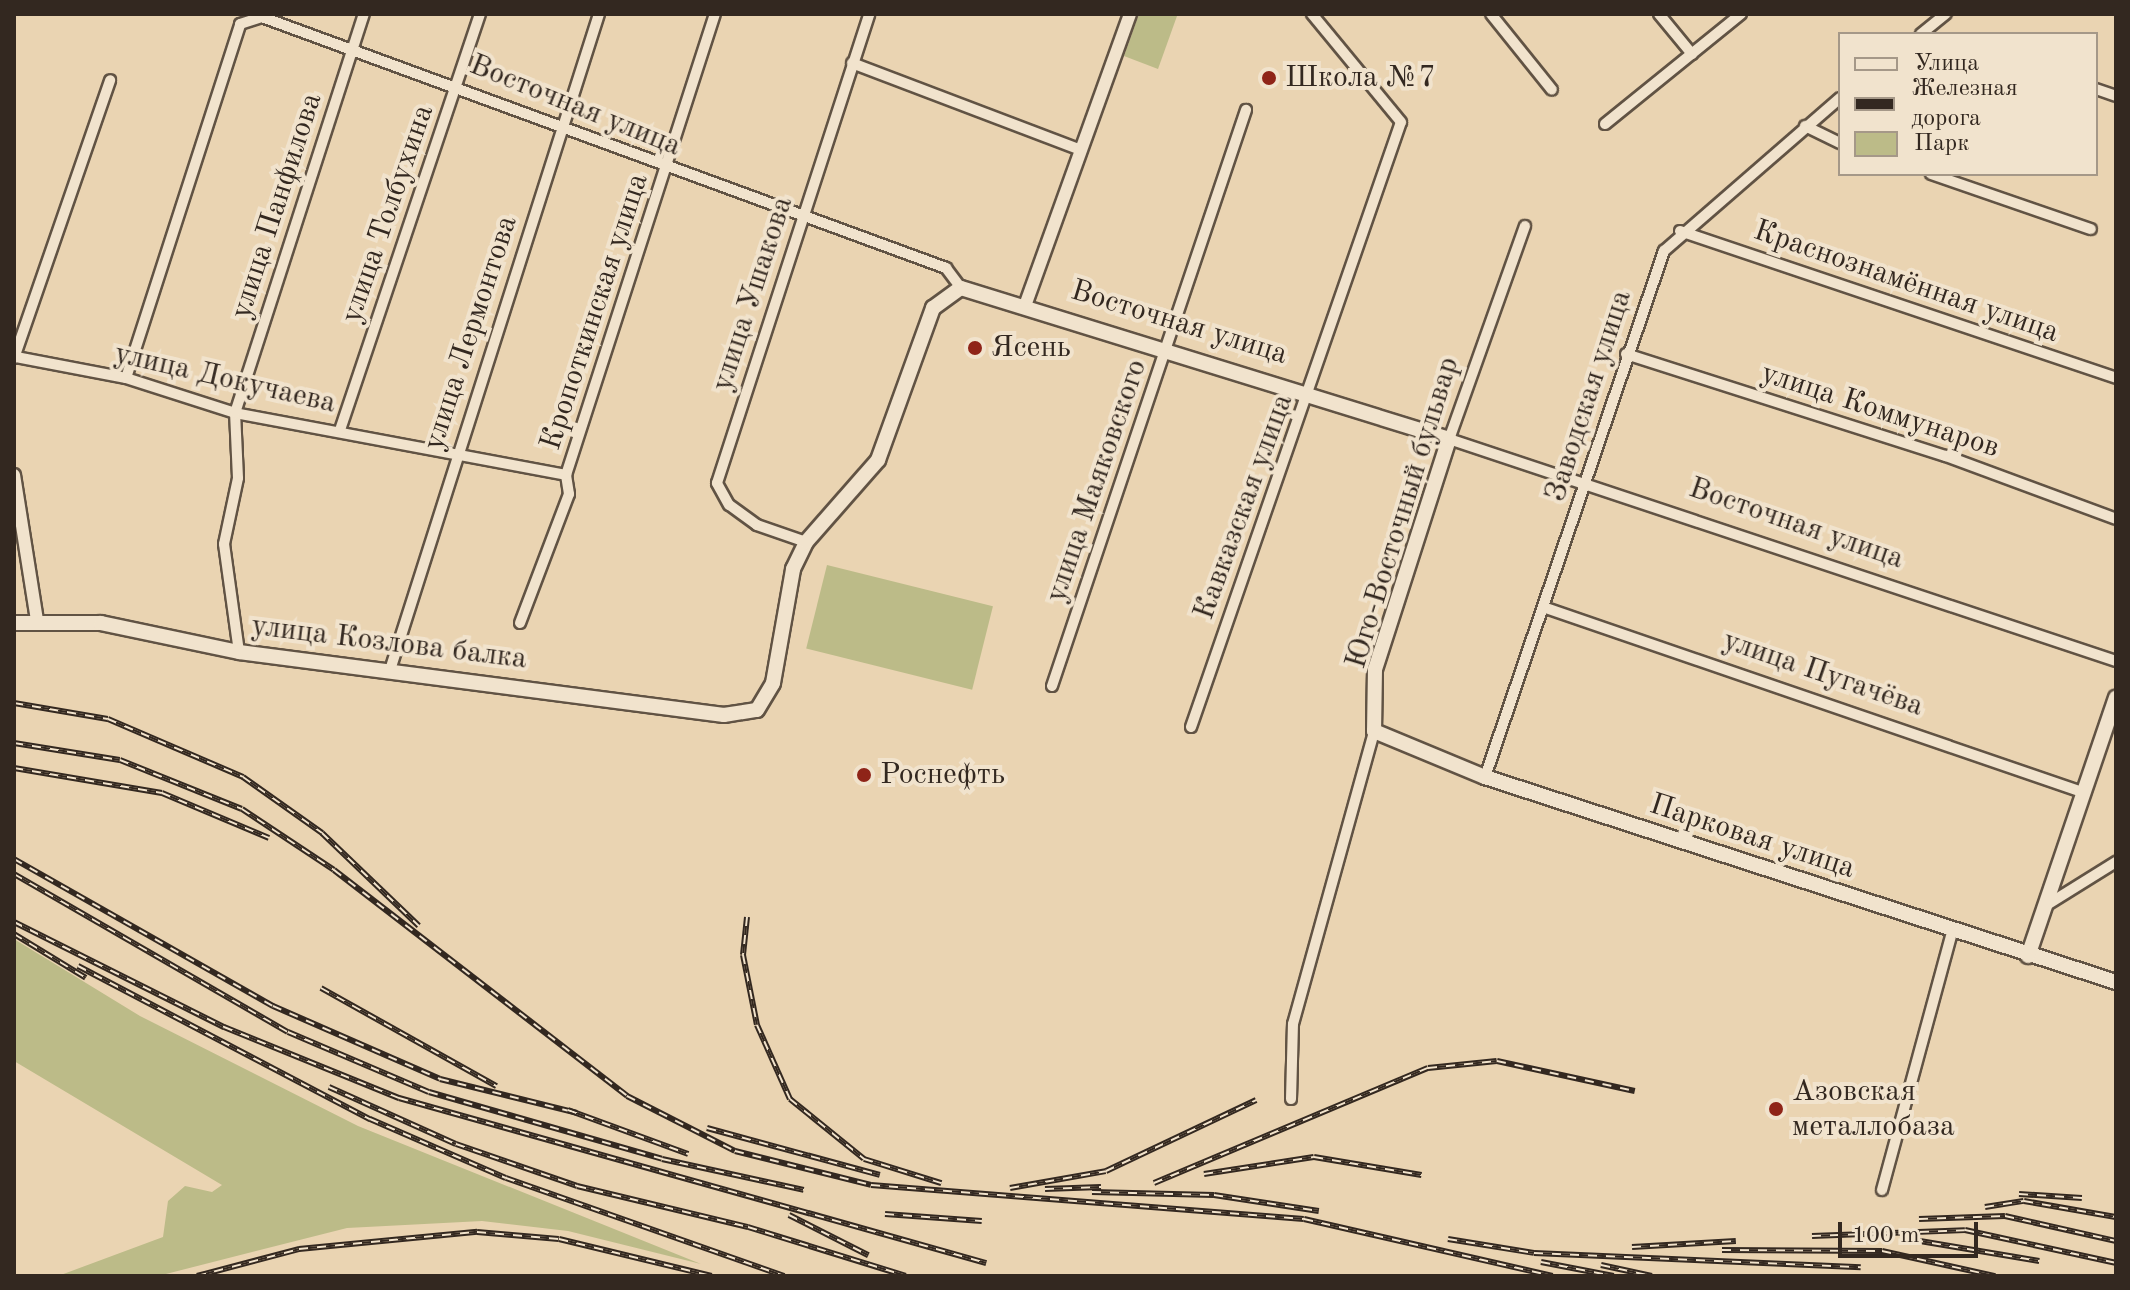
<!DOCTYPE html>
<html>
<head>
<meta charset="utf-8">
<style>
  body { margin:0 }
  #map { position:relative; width:2130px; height:1290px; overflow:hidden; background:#ead4b2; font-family:"Old Standard TT",serif }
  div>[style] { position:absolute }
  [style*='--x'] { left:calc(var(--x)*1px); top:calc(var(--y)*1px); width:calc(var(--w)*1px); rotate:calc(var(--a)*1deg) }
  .green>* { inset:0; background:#bcbb88; transform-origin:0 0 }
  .roads { filter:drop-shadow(2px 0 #615344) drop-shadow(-2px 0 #615344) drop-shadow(0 2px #615344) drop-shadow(0 -2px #615344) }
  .minor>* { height:10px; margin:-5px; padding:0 5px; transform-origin:5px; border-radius:5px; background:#f1e3cd }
  .tertiary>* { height:12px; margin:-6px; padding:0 6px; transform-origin:6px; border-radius:6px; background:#f1e3cd }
  .secondary>* { height:14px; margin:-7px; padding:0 7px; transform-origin:7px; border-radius:7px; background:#f1e3cd }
  .rail>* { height:6px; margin-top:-3px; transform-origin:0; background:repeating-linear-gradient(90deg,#f1e3cd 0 9px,#332820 0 18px); box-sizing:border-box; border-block:2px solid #332820 }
  .dots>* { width:22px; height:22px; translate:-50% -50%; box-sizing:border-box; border:4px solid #f1e3cd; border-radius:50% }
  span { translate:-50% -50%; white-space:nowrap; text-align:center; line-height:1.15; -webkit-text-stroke:8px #f1e3cd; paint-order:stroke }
  .poi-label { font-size:30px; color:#332820 }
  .left { translate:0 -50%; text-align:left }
  .street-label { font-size:30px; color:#332820 }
  .frame { position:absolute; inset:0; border:16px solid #332820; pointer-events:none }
  .legend { position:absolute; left:1838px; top:32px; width:260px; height:144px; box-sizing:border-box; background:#f1e3cd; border:2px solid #a59888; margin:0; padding:10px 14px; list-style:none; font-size:24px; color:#332820 }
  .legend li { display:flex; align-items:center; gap:16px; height:40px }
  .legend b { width:40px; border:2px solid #a59888 }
  .scale { position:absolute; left:1838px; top:1222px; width:140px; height:36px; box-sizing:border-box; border:4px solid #332820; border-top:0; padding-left:10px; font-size:24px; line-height:28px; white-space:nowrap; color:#332820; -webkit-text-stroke:6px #f1e3cd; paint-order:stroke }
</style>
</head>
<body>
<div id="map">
  <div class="green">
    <div style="clip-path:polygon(1139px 14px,1177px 16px,1158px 69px,1124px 56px)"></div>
    <div style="left:827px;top:565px;width:171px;height:86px;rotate:14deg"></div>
    <div style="clip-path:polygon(14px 939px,140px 1016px,358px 1126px,701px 1264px,568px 1231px,482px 1221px,347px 1228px,158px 1276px,58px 1276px,163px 1237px,168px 1201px,185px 1186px,212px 1192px,222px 1185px,14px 1061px)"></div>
  </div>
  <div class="roads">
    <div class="minor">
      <div style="--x:1491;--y:14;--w:97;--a:51.2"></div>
      <div style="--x:1659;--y:14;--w:52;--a:50.5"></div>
      <div style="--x:1921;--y:34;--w:32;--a:-39"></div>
      <div style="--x:852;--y:63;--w:242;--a:20.8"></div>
      <div style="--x:2096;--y:89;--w:21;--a:19"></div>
      <div style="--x:1605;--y:124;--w:175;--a:-39"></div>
      <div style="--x:1805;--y:126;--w:39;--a:26"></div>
      <div style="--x:1931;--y:174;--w:169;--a:19"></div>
      <div style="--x:1525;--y:226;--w:226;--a:109.6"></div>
      <div style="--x:1449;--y:439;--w:703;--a:18.41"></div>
      <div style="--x:1680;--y:231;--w:460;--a:18.6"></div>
      <div style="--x:1626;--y:354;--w:336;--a:17.7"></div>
      <div style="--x:1946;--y:456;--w:181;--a:20.3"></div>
      <div style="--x:16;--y:357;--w:112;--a:10.8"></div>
      <div style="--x:126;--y:378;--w:114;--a:17.8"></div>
      <div style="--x:235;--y:413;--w:337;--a:10.6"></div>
      <div style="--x:14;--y:358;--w:294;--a:-70.9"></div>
      <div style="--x:126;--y:378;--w:372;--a:-72.1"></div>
      <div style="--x:240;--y:24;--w:23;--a:-18"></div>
      <div style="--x:262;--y:17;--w:729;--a:20.15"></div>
      <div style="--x:946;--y:268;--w:25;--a:53"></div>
      <div style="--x:340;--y:430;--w:439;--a:-71.4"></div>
      <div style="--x:806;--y:542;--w:52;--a:-160.9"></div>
      <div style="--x:757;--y:525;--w:34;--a:-144"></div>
      <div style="--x:729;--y:505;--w:25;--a:-119"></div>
      <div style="--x:717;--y:483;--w:493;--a:-72"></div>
      <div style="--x:1543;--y:607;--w:573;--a:18.94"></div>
      <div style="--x:520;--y:623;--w:138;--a:-69.2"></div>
      <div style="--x:569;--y:494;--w:19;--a:-99"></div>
      <div style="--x:566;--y:475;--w:484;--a:-72.1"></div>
      <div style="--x:239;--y:652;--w:109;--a:-97.9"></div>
      <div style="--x:224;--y:544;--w:67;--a:-78"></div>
      <div style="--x:238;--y:478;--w:65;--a:-92.6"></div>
      <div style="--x:235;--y:413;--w:419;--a:-72.1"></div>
      <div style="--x:391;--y:667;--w:685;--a:-72.33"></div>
      <div style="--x:1052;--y:686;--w:608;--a:-71.39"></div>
      <div style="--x:1191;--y:727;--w:640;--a:-70.86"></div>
      <div style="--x:1401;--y:122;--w:140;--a:-129.5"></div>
      <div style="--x:1485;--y:777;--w:556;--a:-71.21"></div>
      <div style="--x:1664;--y:251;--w:233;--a:-41"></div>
      <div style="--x:2045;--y:906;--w:84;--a:-31.8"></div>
      <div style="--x:1291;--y:1099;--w:75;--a:-88.5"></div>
      <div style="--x:1293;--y:1024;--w:304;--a:-74.5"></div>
      <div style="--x:1882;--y:1190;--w:267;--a:-74.8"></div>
    </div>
    <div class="tertiary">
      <div style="--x:1026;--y:303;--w:307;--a:-70.2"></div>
      <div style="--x:14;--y:475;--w:148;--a:81"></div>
    </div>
    <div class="secondary">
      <div style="--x:14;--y:623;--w:87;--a:0"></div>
      <div style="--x:101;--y:623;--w:141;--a:11.9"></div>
      <div style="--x:239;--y:652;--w:489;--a:7.4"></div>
      <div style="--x:724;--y:715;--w:33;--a:-9"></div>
      <div style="--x:757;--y:710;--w:31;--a:-59"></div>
      <div style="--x:773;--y:683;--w:116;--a:-80"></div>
      <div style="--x:793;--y:569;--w:30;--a:-64"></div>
      <div style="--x:806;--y:542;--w:109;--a:-48.7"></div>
      <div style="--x:878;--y:460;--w:162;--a:-70.1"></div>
      <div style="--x:933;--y:308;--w:34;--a:-36"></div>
      <div style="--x:961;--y:288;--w:511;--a:17.19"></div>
      <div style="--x:1449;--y:439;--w:242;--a:107.8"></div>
      <div style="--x:1375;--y:669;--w:62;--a:90.9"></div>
      <div style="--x:1374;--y:731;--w:120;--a:22.5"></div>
      <div style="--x:1485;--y:777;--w:663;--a:18"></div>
      <div style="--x:2028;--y:956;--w:273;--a:-71.2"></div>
    </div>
  </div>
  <div class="rail">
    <div style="--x:14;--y:703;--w:95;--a:9.7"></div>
    <div style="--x:108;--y:719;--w:147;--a:23.2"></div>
    <div style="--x:243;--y:777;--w:97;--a:35.3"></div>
    <div style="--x:322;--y:833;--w:134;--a:43.8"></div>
    <div style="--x:14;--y:743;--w:107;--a:9.1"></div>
    <div style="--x:120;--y:760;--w:131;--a:21.9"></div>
    <div style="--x:242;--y:809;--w:110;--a:33.5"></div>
    <div style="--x:334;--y:870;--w:370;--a:37.6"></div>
    <div style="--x:627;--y:1096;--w:121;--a:27"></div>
    <div style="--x:735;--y:1151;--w:140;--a:14"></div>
    <div style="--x:871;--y:1185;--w:434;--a:4.5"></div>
    <div style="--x:1304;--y:1219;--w:255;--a:12.9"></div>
    <div style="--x:14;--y:768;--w:150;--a:9.6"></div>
    <div style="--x:162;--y:793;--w:116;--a:22.8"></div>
    <div style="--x:14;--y:859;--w:298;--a:29.6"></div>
    <div style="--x:273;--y:1006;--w:182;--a:23.6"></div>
    <div style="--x:440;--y:1079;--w:141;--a:13.9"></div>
    <div style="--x:14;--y:874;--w:316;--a:30"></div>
    <div style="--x:288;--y:1032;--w:153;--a:23.1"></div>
    <div style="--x:429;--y:1092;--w:242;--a:16"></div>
    <div style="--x:662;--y:1159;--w:145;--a:12.3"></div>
    <div style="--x:747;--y:917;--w:38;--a:96"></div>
    <div style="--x:743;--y:955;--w:71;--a:78.7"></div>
    <div style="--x:757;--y:1025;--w:81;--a:66"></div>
    <div style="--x:790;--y:1099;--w:95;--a:39"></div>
    <div style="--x:864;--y:1159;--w:81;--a:17.3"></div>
    <div style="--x:14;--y:922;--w:235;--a:26.6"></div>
    <div style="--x:224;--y:1027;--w:189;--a:22.1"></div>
    <div style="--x:399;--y:1098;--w:610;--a:15.7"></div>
    <div style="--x:14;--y:934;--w:84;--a:31.4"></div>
    <div style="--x:78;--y:966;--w:330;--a:27.7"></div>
    <div style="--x:370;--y:1119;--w:148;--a:23.5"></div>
    <div style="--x:506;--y:1178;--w:295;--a:19.4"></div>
    <div style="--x:321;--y:988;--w:201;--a:29.2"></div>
    <div style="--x:329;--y:1087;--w:139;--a:24.2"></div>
    <div style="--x:456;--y:1144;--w:128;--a:19.1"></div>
    <div style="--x:577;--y:1186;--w:176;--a:13.5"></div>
    <div style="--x:748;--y:1227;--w:165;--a:17.2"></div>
    <div style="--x:568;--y:1110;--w:128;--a:20.1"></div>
    <div style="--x:707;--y:1128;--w:179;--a:15.2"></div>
    <div style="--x:1204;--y:1174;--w:111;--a:-8.8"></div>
    <div style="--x:1314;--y:1157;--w:109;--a:9.5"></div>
    <div style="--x:1154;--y:1183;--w:297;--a:-22.8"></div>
    <div style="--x:1428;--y:1068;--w:69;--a:-5.8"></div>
    <div style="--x:1497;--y:1061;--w:141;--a:12.3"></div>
    <div style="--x:1010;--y:1188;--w:97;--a:-10"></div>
    <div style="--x:1106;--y:1171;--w:166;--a:-25.3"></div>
    <div style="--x:1045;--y:1189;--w:56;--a:-2"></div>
    <div style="--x:1092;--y:1192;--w:122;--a:1.4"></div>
    <div style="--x:1214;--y:1195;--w:106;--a:8.7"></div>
    <div style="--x:2019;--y:1194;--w:63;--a:3.6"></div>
    <div style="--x:1985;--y:1207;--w:39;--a:-9"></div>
    <div style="--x:2024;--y:1201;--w:93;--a:9.9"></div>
    <div style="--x:885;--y:1214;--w:97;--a:4.1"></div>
    <div style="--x:789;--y:1215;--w:89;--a:26.9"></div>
    <div style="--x:1919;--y:1219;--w:86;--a:-2"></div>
    <div style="--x:2005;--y:1216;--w:114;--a:12.7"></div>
    <div style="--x:1812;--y:1236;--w:153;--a:-2.2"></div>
    <div style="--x:1965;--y:1230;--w:155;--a:12.3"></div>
    <div style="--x:1448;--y:1239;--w:87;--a:9.2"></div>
    <div style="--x:1534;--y:1253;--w:327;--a:2.5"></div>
    <div style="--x:1914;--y:1240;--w:127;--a:9.5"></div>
    <div style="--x:1632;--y:1247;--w:104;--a:-3.3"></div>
    <div style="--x:1722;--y:1250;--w:160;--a:0.4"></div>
    <div style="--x:1882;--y:1251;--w:116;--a:12.5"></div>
    <div style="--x:1541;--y:1262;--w:74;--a:10.9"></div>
    <div style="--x:1601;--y:1265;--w:52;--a:12.2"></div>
    <div style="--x:197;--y:1276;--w:106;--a:-14.8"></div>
    <div style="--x:299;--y:1249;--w:179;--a:-5.5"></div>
    <div style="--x:477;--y:1232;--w:82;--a:4.9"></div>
    <div style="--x:559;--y:1239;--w:157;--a:13.6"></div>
  </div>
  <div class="dots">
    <div style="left:1269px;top:78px;background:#8f2418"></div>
    <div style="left:975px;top:348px;background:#8f2418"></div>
    <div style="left:864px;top:775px;background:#8f2418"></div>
    <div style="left:1776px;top:1109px;background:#8f2418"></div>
  </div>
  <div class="poi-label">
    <span class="left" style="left:1285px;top:78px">Школа №7</span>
    <span class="left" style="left:991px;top:348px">Ясень</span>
    <span class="left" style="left:880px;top:775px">Роснефть</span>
    <span class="left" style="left:1792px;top:1109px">Азовская<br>металлобаза</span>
  </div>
  <div class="street-label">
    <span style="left:575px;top:106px;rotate:22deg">Восточная улица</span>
    <span style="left:277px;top:206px;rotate:-72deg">улица Панфилова</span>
    <span style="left:388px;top:214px;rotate:-71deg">улица Толбухина</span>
    <span style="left:1906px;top:282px;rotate:19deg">Краснознамённая улица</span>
    <span style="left:753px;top:294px;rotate:-72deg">улица Ушакова</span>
    <span style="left:595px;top:312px;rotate:-72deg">Кропоткинская улица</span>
    <span style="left:1179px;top:323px;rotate:17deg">Восточная улица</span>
    <span style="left:471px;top:333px;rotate:-72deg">улица Лермонтова</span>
    <span style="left:225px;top:379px;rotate:13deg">улица Докучаева</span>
    <span style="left:1589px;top:396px;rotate:-72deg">Заводская улица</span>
    <span style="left:1880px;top:411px;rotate:18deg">улица Коммунаров</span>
    <span style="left:1097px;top:481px;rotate:-71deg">улица Маяковского</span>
    <span style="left:1244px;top:507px;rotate:-70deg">Кавказская улица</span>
    <span style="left:1403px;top:513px;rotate:-73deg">Юго-Восточный бульвар</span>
    <span style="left:1796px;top:524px;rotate:19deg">Восточная улица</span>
    <span style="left:389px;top:643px;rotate:7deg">улица Козлова балка</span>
    <span style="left:1823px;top:674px;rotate:19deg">улица Пугачёва</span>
    <span style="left:1752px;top:837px;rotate:18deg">Парковая улица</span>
  </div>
  <div class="frame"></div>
  <ul class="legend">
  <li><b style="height:10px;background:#f1e3cd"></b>Улица</li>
  <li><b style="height:10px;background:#332820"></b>Железная дорога</li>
  <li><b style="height:22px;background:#bcbb88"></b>Парк</li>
  </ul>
  <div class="scale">100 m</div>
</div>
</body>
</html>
